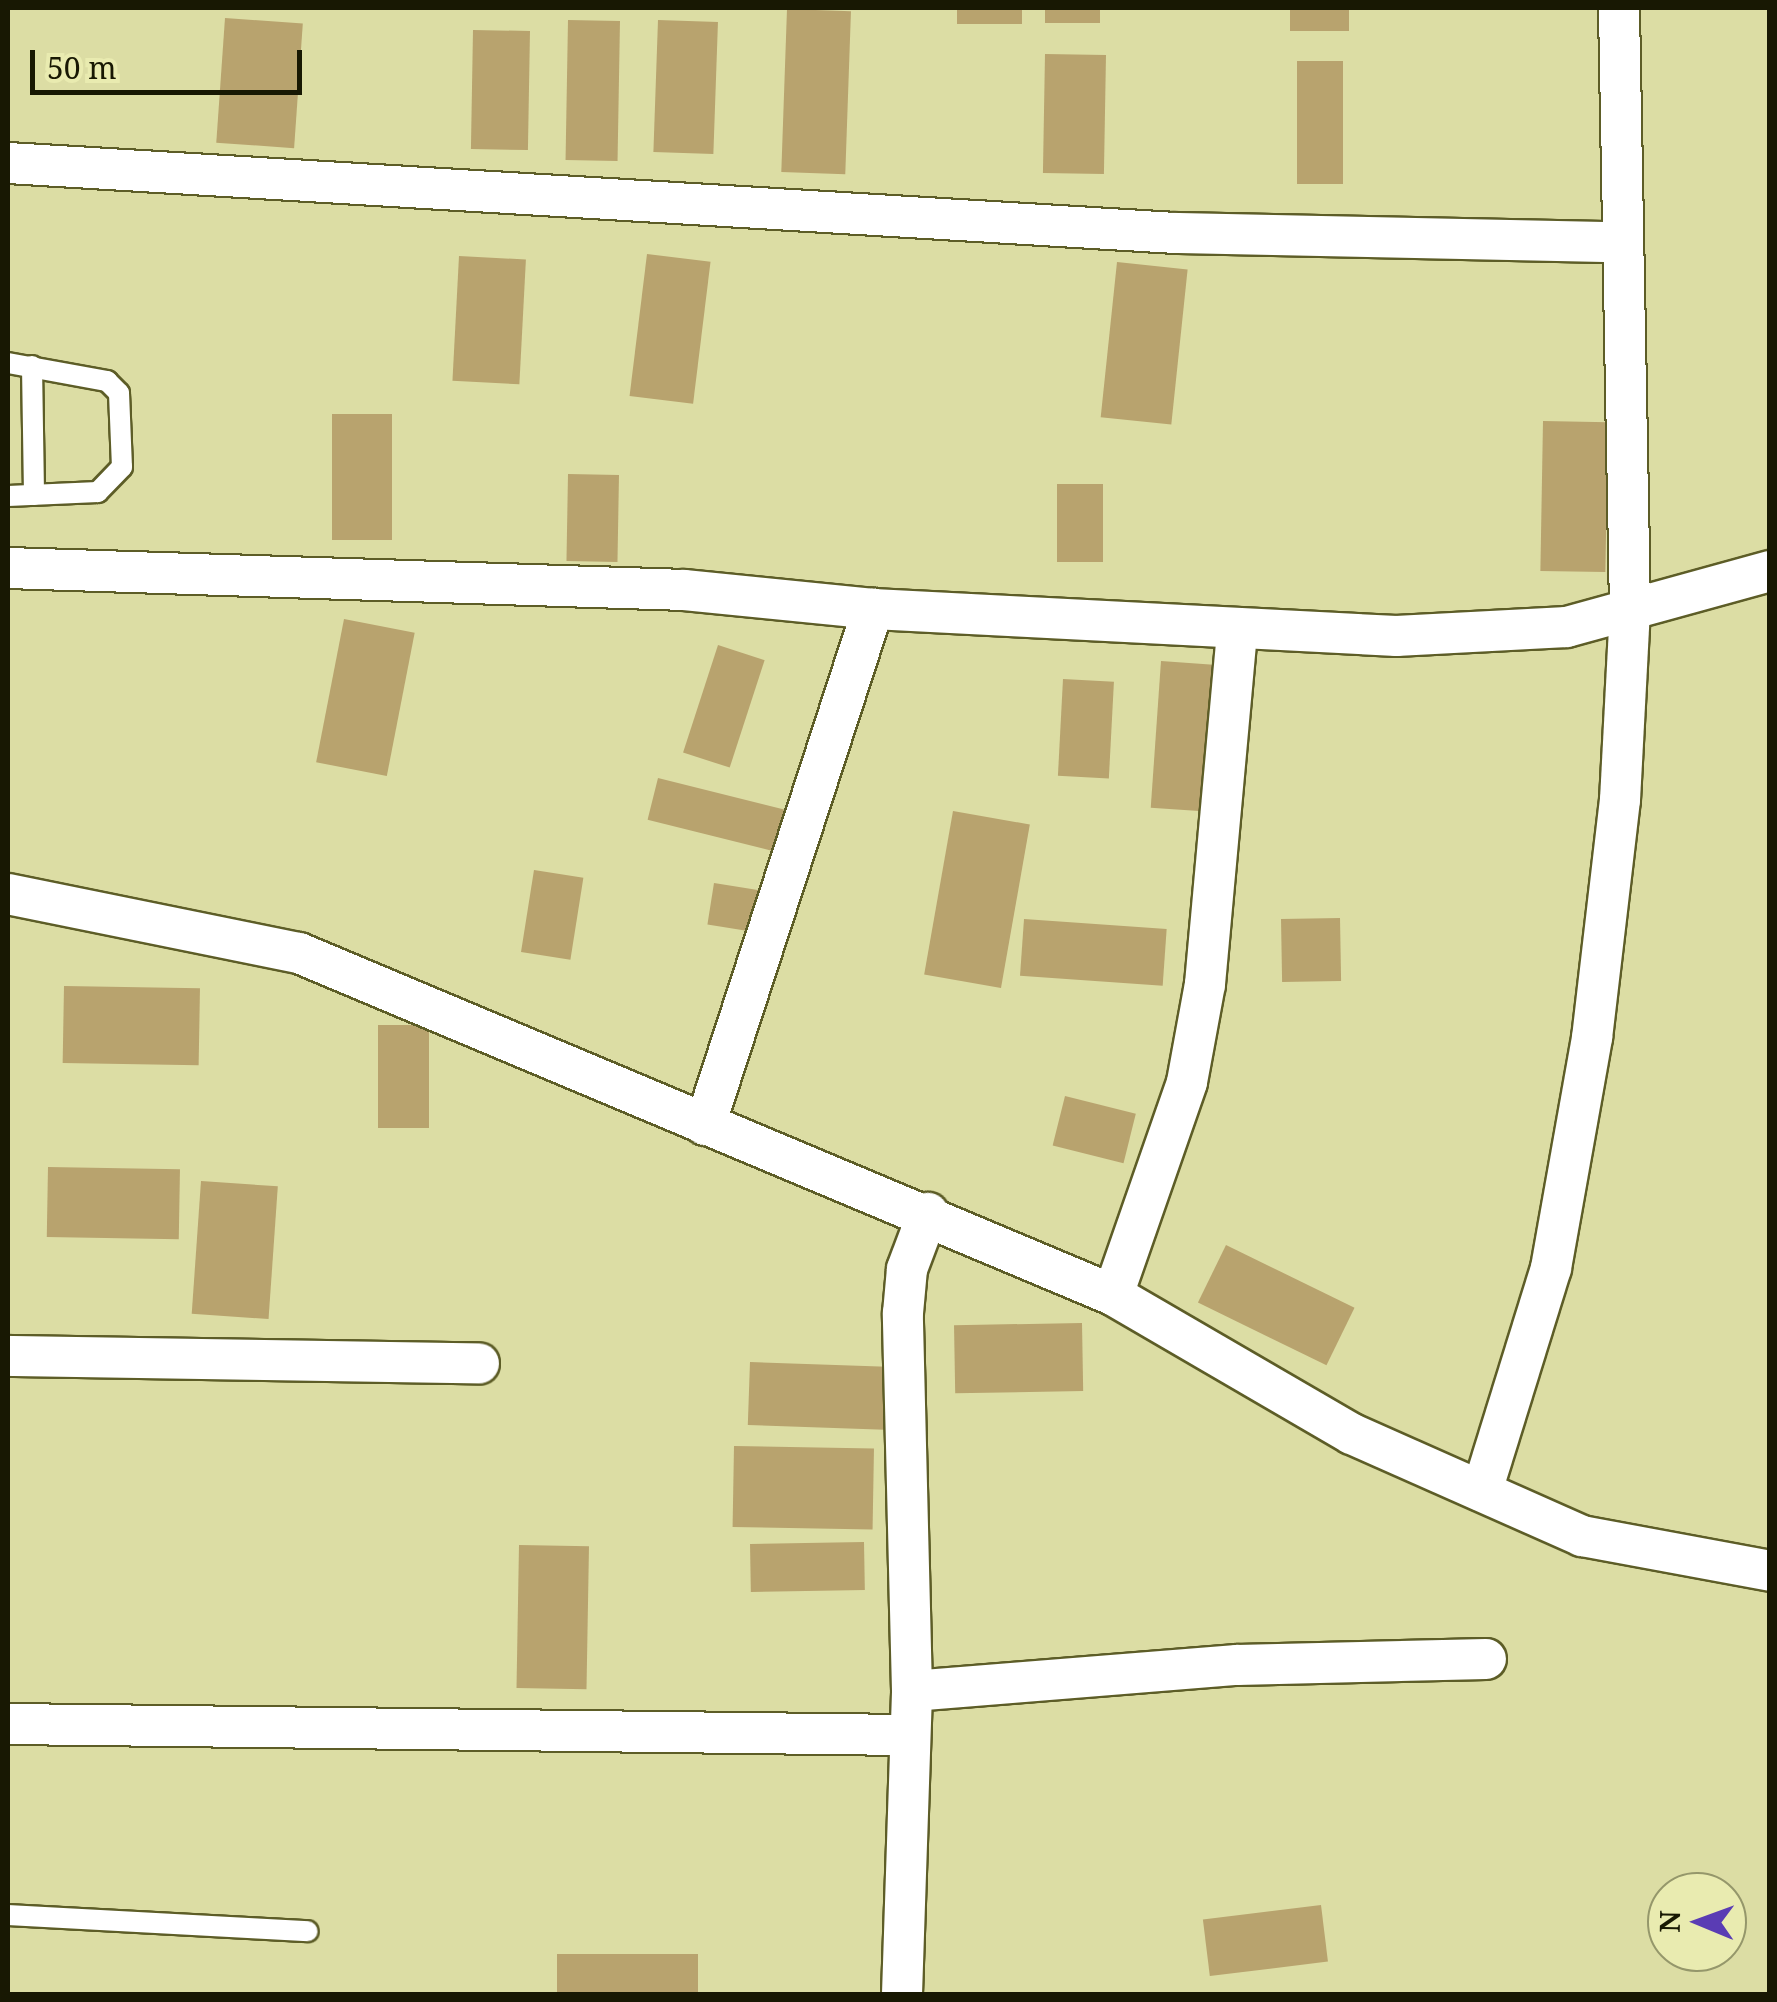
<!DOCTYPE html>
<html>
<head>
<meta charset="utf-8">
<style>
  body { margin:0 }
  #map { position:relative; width:1777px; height:2002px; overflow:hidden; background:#dcdda4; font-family:"Noto Serif",serif }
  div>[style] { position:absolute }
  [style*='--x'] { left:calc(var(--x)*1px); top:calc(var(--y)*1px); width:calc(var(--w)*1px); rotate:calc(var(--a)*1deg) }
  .building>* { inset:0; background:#b8a36e; transform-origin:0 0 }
  .roads { filter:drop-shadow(2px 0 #5d5d27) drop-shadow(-2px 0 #5d5d27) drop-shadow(0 2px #5d5d27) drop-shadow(0 -2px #5d5d27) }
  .lane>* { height:20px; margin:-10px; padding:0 10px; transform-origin:10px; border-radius:10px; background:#fff }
  .street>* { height:40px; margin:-20px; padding:0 20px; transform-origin:20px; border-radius:20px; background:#fff }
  span { translate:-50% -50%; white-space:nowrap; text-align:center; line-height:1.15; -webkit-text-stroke:8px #e9ebb0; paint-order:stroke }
  .frame { position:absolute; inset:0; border:10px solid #181803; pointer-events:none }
  .north { position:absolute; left:1647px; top:1872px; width:100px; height:100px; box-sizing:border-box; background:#e9ebb0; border:2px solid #95976b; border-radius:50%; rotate:271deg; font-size:28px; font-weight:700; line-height:40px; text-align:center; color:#181803 }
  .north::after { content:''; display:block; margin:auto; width:35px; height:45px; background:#5a3cb4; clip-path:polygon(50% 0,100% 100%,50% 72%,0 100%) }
  .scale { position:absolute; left:30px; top:50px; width:272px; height:45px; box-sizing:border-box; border:5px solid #181803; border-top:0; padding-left:12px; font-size:30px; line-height:35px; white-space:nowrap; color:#181803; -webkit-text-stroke:8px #e9ebb0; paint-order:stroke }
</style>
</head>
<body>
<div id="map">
  <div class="building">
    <div style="left:957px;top:8px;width:65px;height:16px"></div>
    <div style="left:1045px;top:8px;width:55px;height:15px"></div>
    <div style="left:1290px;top:8px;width:59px;height:23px"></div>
    <div style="left:787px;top:9px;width:64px;height:163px;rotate:2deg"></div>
    <div style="left:225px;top:18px;width:78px;height:125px;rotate:4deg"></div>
    <div style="left:568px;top:20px;width:52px;height:140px;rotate:1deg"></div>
    <div style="left:658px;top:20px;width:60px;height:132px;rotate:2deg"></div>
    <div style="left:473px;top:30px;width:57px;height:119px;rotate:1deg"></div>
    <div style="left:1045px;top:54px;width:61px;height:119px;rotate:1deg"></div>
    <div style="left:1297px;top:61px;width:46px;height:123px"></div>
    <div style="left:647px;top:254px;width:64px;height:143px;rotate:7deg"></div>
    <div style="left:459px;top:256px;width:67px;height:125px;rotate:3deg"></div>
    <div style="left:1117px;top:262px;width:71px;height:156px;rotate:6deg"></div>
    <div style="left:332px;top:414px;width:60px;height:126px"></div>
    <div style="left:1543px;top:421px;width:65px;height:150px;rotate:1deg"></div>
    <div style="left:568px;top:474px;width:51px;height:87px;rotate:1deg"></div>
    <div style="left:1057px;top:484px;width:46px;height:78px"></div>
    <div style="left:344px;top:619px;width:72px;height:146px;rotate:11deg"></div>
    <div style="left:718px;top:645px;width:49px;height:113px;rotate:18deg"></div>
    <div style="left:1161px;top:661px;width:56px;height:147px;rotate:4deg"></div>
    <div style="left:1063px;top:679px;width:51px;height:97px;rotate:3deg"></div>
    <div style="left:658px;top:778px;width:132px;height:43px;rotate:14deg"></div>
    <div style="left:953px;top:811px;width:78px;height:166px;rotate:10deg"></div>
    <div style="left:534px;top:870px;width:50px;height:83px;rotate:9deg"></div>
    <div style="left:714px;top:883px;width:49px;height:42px;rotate:9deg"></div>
    <div style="left:1340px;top:918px;width:63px;height:59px;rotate:89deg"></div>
    <div style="left:1024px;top:919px;width:143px;height:57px;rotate:4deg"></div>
    <div style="left:64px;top:986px;width:136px;height:77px;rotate:1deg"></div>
    <div style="left:378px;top:1025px;width:51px;height:103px"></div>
    <div style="left:1065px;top:1096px;width:73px;height:51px;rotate:14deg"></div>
    <div style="left:48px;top:1167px;width:132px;height:70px;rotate:1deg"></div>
    <div style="left:201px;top:1181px;width:77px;height:133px;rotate:4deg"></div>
    <div style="left:1226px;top:1245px;width:143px;height:64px;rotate:26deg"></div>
    <div style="left:1082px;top:1323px;width:68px;height:128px;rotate:89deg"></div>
    <div style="left:750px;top:1362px;width:137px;height:63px;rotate:2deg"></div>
    <div style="left:734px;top:1446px;width:140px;height:81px;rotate:1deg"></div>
    <div style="left:864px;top:1542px;width:48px;height:114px;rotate:89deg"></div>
    <div style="left:519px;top:1545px;width:70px;height:143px;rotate:1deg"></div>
    <div style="left:1321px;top:1905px;width:57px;height:119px;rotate:83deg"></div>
    <div style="left:557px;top:1954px;width:141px;height:40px"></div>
  </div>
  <div class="roads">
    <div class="lane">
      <div style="--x:8;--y:363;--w:101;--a:10.3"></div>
      <div style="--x:107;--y:381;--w:17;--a:45"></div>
      <div style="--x:119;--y:393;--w:74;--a:87.7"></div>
      <div style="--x:122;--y:467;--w:35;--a:134"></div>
      <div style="--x:98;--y:492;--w:90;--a:177.5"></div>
      <div style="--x:32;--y:366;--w:129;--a:89.1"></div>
      <div style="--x:8;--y:1915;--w:300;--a:3.1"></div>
    </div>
    <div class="street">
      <div style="--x:8;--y:163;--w:1169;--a:3.43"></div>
      <div style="--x:1175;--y:233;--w:445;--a:1.2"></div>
      <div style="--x:8;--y:568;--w:676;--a:1.86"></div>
      <div style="--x:684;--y:590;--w:190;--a:5.7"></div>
      <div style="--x:873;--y:609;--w:524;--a:2.96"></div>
      <div style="--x:1396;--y:636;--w:171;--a:-3"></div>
      <div style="--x:1567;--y:627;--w:211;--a:-15.4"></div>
      <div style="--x:8;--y:894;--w:297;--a:11.5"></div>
      <div style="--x:299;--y:953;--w:883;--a:22.79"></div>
      <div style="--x:1113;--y:1295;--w:276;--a:30.2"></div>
      <div style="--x:1352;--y:1434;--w:252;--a:23.9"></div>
      <div style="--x:1582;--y:1536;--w:191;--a:10.5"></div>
      <div style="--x:705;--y:1125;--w:543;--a:-71.97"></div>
      <div style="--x:1113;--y:1295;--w:225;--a:-70.8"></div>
      <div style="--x:1187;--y:1082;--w:100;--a:-79.6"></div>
      <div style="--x:1205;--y:984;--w:353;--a:-84.8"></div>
      <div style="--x:8;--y:1356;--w:471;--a:0.9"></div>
      <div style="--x:1482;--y:1491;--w:233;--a:-72.8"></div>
      <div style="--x:1551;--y:1268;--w:234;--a:-79.9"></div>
      <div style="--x:1592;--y:1038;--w:240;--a:-83.3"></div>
      <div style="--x:1620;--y:800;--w:191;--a:-87"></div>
      <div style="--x:1630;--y:609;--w:601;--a:-91.05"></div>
      <div style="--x:912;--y:1691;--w:326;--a:-4.6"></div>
      <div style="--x:1237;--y:1665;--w:249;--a:-1.4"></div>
      <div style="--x:8;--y:1724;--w:901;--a:0.7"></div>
      <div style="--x:902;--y:1994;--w:303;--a:-88.1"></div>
      <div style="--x:912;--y:1691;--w:378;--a:-91.4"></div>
      <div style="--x:903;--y:1313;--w:44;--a:-84.8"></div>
      <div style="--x:907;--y:1269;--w:60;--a:-69.4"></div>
    </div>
  </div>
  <div class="frame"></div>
  <div class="north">N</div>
  <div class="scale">50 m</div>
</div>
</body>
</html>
